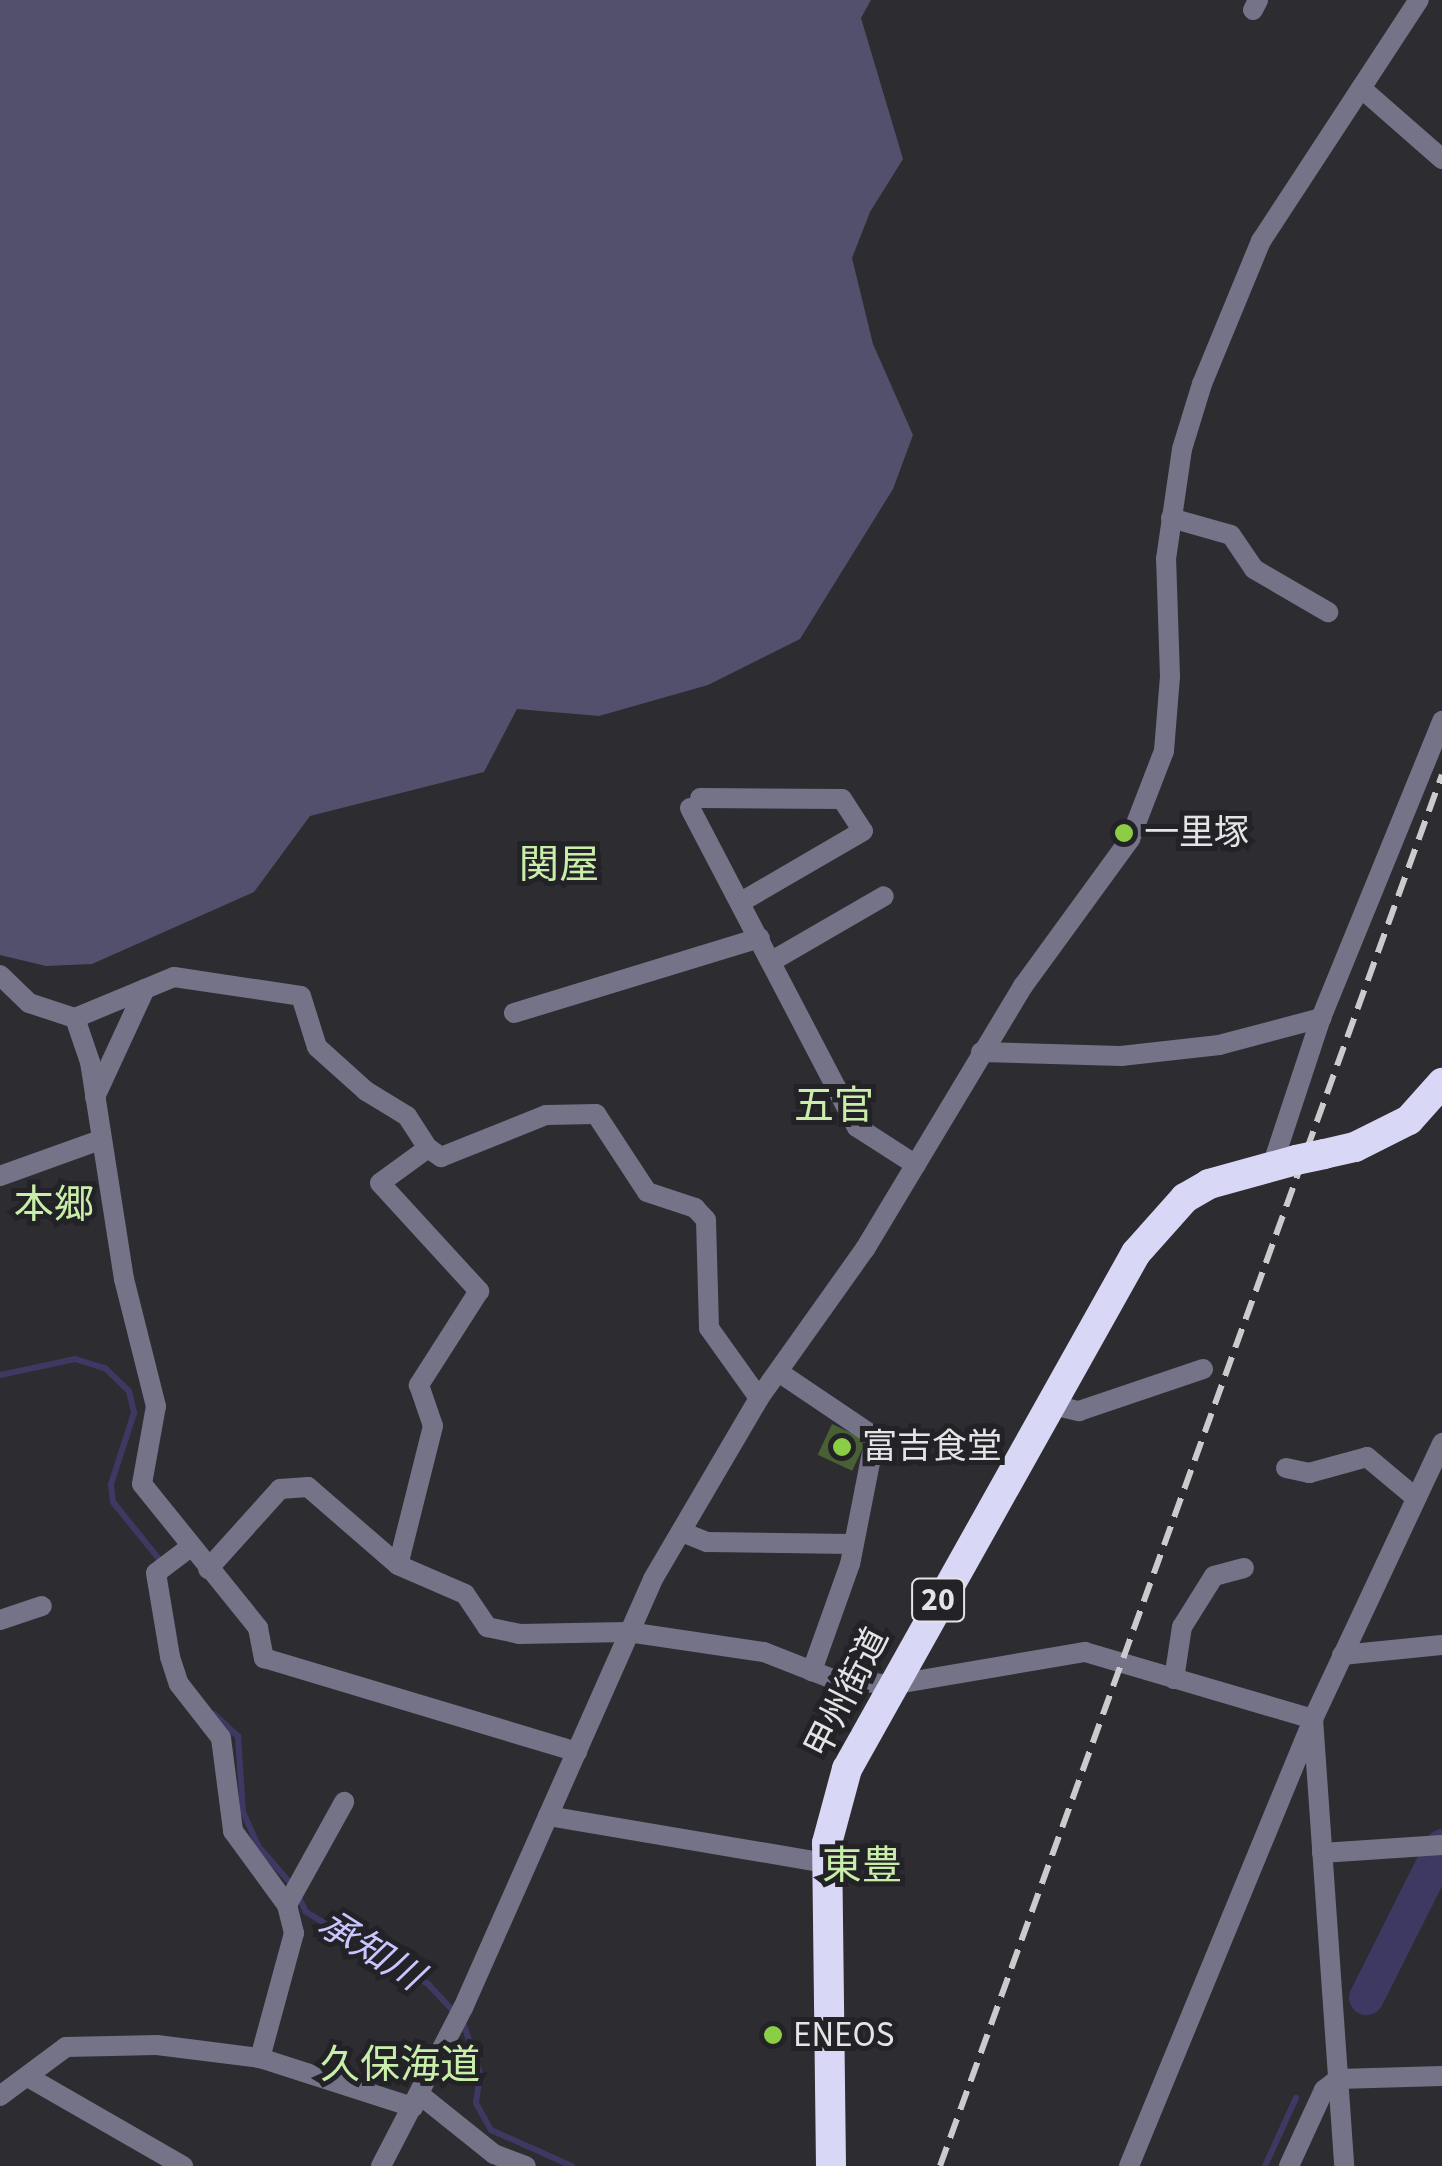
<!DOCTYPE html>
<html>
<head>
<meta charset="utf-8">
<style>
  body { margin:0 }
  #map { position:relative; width:1442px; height:2166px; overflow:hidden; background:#2c2c31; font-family:"Source Sans 3","Noto Sans JP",sans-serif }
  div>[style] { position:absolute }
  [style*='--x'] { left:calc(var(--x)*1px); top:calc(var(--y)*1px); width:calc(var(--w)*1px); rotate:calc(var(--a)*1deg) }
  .green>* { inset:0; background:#52506c }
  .stream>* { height:6px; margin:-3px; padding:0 3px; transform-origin:3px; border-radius:3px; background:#3e3963 }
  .river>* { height:35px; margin:-17.5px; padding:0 17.5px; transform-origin:17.5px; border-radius:17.5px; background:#3e3963 }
  .building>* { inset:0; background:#496035; transform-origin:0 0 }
  .minor>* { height:20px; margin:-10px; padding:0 10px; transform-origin:10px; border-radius:10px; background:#747388 }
  .highway>* { height:30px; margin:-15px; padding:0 15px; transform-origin:15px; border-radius:15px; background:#d9d7f6 }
  .rail>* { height:6px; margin-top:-3px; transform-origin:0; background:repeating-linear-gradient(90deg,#cbcbce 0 20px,transparent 0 30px) }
  .highway-bridge>* { height:30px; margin:-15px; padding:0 15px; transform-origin:15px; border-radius:15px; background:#d9d7f6 }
  .dots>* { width:28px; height:28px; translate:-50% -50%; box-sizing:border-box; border:5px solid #222227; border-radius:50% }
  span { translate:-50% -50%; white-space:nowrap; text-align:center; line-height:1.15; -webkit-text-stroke:10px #222227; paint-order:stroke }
  .shield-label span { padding:2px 8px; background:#222227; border:2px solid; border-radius:8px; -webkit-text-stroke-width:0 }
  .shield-label { font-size:32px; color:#e4e4e7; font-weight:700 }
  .poi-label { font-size:35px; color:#e4e4e7 }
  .left { translate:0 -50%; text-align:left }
  .street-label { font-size:35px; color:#e4e4e7 }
  .water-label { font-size:38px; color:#c9c5ff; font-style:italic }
  .quarter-label { font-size:40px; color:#c8eea9 }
</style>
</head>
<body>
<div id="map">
  <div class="green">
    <div style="clip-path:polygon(0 0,871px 0,861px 18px,903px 159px,870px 212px,852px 258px,873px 344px,913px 435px,893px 489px,800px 639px,708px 685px,599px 716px,517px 709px,484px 772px,310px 816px,254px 892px,92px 964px,46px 966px,0 955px)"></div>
  </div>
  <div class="stream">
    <div style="--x:0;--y:1375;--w:77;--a:-12"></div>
    <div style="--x:75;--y:1359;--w:31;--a:17"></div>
    <div style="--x:105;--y:1368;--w:33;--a:44"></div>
    <div style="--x:129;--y:1391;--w:23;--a:77"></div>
    <div style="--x:134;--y:1413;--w:75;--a:107.9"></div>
    <div style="--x:111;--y:1484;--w:18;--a:84"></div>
    <div style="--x:113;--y:1502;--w:80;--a:51.1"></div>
    <div style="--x:214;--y:1714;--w:33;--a:43"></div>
    <div style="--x:238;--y:1736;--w:76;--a:86.2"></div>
    <div style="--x:243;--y:1812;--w:37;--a:66"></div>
    <div style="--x:258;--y:1846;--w:52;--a:48.9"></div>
    <div style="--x:298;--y:1896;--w:18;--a:63"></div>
    <div style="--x:306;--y:1912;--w:142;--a:30.5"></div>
    <div style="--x:428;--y:1984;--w:38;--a:47"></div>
    <div style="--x:463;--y:2022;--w:55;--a:71.9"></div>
    <div style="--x:480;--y:2074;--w:29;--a:98"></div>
    <div style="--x:476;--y:2103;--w:31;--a:61"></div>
    <div style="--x:491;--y:2130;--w:89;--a:24"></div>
    <div style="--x:1265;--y:2166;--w:75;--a:-65.5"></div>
  </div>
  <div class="river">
    <div style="--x:1366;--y:1997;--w:169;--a:-63.3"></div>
  </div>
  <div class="building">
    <div style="left:832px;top:1424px;width:38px;height:34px;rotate:25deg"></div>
  </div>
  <div class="minor">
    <div style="--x:1253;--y:10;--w:11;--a:-63"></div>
    <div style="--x:1361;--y:88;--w:108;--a:41.2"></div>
    <div style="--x:1171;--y:518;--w:62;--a:15.8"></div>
    <div style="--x:1231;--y:535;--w:41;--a:55.9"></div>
    <div style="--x:1254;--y:569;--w:86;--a:30.2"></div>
    <div style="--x:700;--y:798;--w:142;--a:0.4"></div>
    <div style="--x:842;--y:799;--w:38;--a:57"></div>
    <div style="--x:863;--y:831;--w:141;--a:149.8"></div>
    <div style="--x:690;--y:808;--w:360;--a:62.4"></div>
    <div style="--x:857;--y:1127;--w:70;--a:32.8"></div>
    <div style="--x:772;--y:961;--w:129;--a:-30.1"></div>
    <div style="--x:0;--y:975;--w:40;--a:44"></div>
    <div style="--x:29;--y:1003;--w:48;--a:18.1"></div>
    <div style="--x:75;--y:1018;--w:46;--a:71.2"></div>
    <div style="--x:90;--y:1062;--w:220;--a:81.1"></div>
    <div style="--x:124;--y:1279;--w:131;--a:75.9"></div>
    <div style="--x:156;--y:1406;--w:79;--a:100.2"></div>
    <div style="--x:142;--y:1484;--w:185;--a:51.1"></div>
    <div style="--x:258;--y:1628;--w:31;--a:79"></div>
    <div style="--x:264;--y:1658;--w:327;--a:16.7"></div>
    <div style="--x:514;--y:1013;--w:257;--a:-17"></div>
    <div style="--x:75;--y:1018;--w:107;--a:-22.5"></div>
    <div style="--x:174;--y:977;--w:128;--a:8.5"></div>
    <div style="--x:301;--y:996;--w:53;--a:72.6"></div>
    <div style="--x:317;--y:1047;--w:66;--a:41.9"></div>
    <div style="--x:366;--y:1091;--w:48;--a:31.4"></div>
    <div style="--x:407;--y:1116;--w:38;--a:57"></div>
    <div style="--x:428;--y:1148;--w:59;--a:143.9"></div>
    <div style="--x:380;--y:1183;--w:147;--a:47.5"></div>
    <div style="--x:479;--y:1291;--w:112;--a:122.6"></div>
    <div style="--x:419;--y:1385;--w:43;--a:71.1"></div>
    <div style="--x:433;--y:1426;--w:143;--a:104.1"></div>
    <div style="--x:981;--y:1052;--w:140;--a:1.6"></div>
    <div style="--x:1121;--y:1056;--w:99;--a:-6.4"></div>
    <div style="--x:1219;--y:1045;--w:106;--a:-14.8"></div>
    <div style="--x:95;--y:1097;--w:119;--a:-65.2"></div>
    <div style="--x:428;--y:1148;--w:16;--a:35"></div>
    <div style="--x:441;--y:1157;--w:113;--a:-21.8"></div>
    <div style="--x:546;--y:1115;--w:50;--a:-1.1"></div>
    <div style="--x:596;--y:1114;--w:93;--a:56.8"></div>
    <div style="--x:647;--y:1192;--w:51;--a:18.4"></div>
    <div style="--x:695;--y:1208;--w:16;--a:47"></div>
    <div style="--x:706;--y:1220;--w:108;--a:88.4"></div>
    <div style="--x:709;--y:1328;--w:86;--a:54.5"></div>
    <div style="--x:1272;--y:1166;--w:156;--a:-71.7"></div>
    <div style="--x:1321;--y:1018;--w:321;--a:-67.8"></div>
    <div style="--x:0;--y:1176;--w:106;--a:-19.8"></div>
    <div style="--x:780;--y:1373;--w:115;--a:34"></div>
    <div style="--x:875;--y:1437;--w:129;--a:101.1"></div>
    <div style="--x:850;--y:1564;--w:114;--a:109.6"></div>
    <div style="--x:1048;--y:1404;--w:32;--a:13"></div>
    <div style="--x:1079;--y:1411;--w:131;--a:-18.7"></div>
    <div style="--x:1286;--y:1468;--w:24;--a:12"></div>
    <div style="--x:1309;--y:1473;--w:60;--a:-15.4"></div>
    <div style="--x:1367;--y:1457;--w:64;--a:39.9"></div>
    <div style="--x:682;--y:1532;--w:27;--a:22"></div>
    <div style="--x:707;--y:1542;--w:144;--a:0.8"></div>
    <div style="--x:189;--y:1548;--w:41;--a:142.9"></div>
    <div style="--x:156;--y:1573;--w:85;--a:80.5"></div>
    <div style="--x:170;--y:1657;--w:28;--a:72"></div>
    <div style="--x:179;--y:1684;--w:68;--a:52.1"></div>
    <div style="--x:221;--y:1738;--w:94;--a:82.6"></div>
    <div style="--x:233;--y:1831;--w:92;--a:53.9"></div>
    <div style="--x:287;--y:1905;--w:29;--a:76"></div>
    <div style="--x:294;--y:1933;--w:130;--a:105.2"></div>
    <div style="--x:208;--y:1569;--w:108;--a:-48"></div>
    <div style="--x:280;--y:1489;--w:28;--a:-4"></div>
    <div style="--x:308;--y:1487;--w:119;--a:40.9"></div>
    <div style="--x:398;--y:1565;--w:73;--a:23.4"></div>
    <div style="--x:465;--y:1594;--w:40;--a:56"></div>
    <div style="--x:487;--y:1627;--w:33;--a:12"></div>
    <div style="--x:519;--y:1634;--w:109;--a:-1.1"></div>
    <div style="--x:628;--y:1632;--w:137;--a:8.4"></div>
    <div style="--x:764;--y:1652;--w:71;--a:21.5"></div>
    <div style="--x:830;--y:1678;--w:61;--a:6.5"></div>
    <div style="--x:891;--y:1685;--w:197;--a:-9.7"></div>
    <div style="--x:1085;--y:1652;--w:238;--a:16.4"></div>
    <div style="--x:1313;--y:1719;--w:448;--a:86"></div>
    <div style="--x:0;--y:1620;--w:44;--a:-18.4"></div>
    <div style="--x:1342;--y:1655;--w:100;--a:-5.7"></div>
    <div style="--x:1174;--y:1679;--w:53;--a:-81.3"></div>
    <div style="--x:1182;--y:1627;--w:60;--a:-57.9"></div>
    <div style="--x:1214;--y:1576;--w:31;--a:-15"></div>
    <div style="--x:548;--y:1816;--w:282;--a:9.6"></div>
    <div style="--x:1322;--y:1853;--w:120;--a:-3.8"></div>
    <div style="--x:287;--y:1905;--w:118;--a:-61"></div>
    <div style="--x:28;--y:2077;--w:179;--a:29.9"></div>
    <div style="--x:419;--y:2094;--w:96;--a:38.7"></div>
    <div style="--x:494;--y:2154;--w:34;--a:21"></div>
    <div style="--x:0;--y:2096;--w:82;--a:-36.6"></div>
    <div style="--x:66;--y:2047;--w:91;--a:-1.3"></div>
    <div style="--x:157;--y:2045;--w:104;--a:7.2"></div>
    <div style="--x:260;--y:2058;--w:161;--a:17.8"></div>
    <div style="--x:381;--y:2166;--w:178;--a:-62.6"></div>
    <div style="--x:463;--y:2008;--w:469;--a:-66.1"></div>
    <div style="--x:653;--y:1579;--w:210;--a:-59.6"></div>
    <div style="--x:759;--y:1398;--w:183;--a:-54.6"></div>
    <div style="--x:865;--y:1249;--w:307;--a:-59"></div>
    <div style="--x:1023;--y:986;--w:182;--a:-53.9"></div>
    <div style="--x:1130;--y:839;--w:94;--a:-68.9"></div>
    <div style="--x:1164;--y:751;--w:74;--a:-85.4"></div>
    <div style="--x:1170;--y:677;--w:118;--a:-91.9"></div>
    <div style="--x:1166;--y:559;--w:111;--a:-81.7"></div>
    <div style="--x:1182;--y:449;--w:68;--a:-72.9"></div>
    <div style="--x:1202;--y:384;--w:155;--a:-67.6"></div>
    <div style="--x:1261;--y:241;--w:288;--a:-56.8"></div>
    <div style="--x:1129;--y:2166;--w:483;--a:-67.6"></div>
    <div style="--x:1313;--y:1719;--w:305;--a:-64.9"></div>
    <div style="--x:1289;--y:2166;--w:84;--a:-65.3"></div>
    <div style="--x:1324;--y:2090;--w:18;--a:-38"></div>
    <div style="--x:1338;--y:2079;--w:104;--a:-1.7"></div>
  </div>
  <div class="highway">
    <div style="--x:1324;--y:1154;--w:32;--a:-13"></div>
    <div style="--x:1355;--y:1147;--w:60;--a:-26.6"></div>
    <div style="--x:1409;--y:1120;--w:50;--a:-48.3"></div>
    <div style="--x:831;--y:2166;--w:323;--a:-90.7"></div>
    <div style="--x:827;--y:1843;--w:77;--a:-74.9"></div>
    <div style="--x:847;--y:1769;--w:591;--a:-60.75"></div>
    <div style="--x:1136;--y:1253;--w:74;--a:-48.3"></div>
    <div style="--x:1185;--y:1198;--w:28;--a:-30"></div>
    <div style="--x:1209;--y:1184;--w:90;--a:-15.4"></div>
  </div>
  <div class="rail">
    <div style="--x:940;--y:2166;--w:1479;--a:-70.16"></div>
  </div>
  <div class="highway-bridge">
    <div style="--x:1296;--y:1160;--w:29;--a:-12"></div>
  </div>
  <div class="dots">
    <div style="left:1124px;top:833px;background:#8bce46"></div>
    <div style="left:842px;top:1447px;background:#8bce46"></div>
    <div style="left:773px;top:2035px;background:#8bce46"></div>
  </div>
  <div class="shield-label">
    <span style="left:938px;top:1600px">20</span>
  </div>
  <div class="poi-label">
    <span class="left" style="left:1144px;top:833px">一里塚</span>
    <span class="left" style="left:862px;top:1447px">富吉食堂</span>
    <span class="left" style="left:793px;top:2035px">ENEOS</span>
  </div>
  <div class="street-label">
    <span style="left:847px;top:1693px;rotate:-63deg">甲州街道</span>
  </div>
  <div class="water-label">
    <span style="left:370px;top:1951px;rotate:32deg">承知川</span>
  </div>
  <div class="quarter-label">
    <span style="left:559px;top:866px">関屋</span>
    <span style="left:834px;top:1107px">五官</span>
    <span style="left:54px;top:1206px">本郷</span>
    <span style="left:862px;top:1867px">東豊</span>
    <span style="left:400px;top:2066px">久保海道</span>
  </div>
</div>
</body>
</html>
